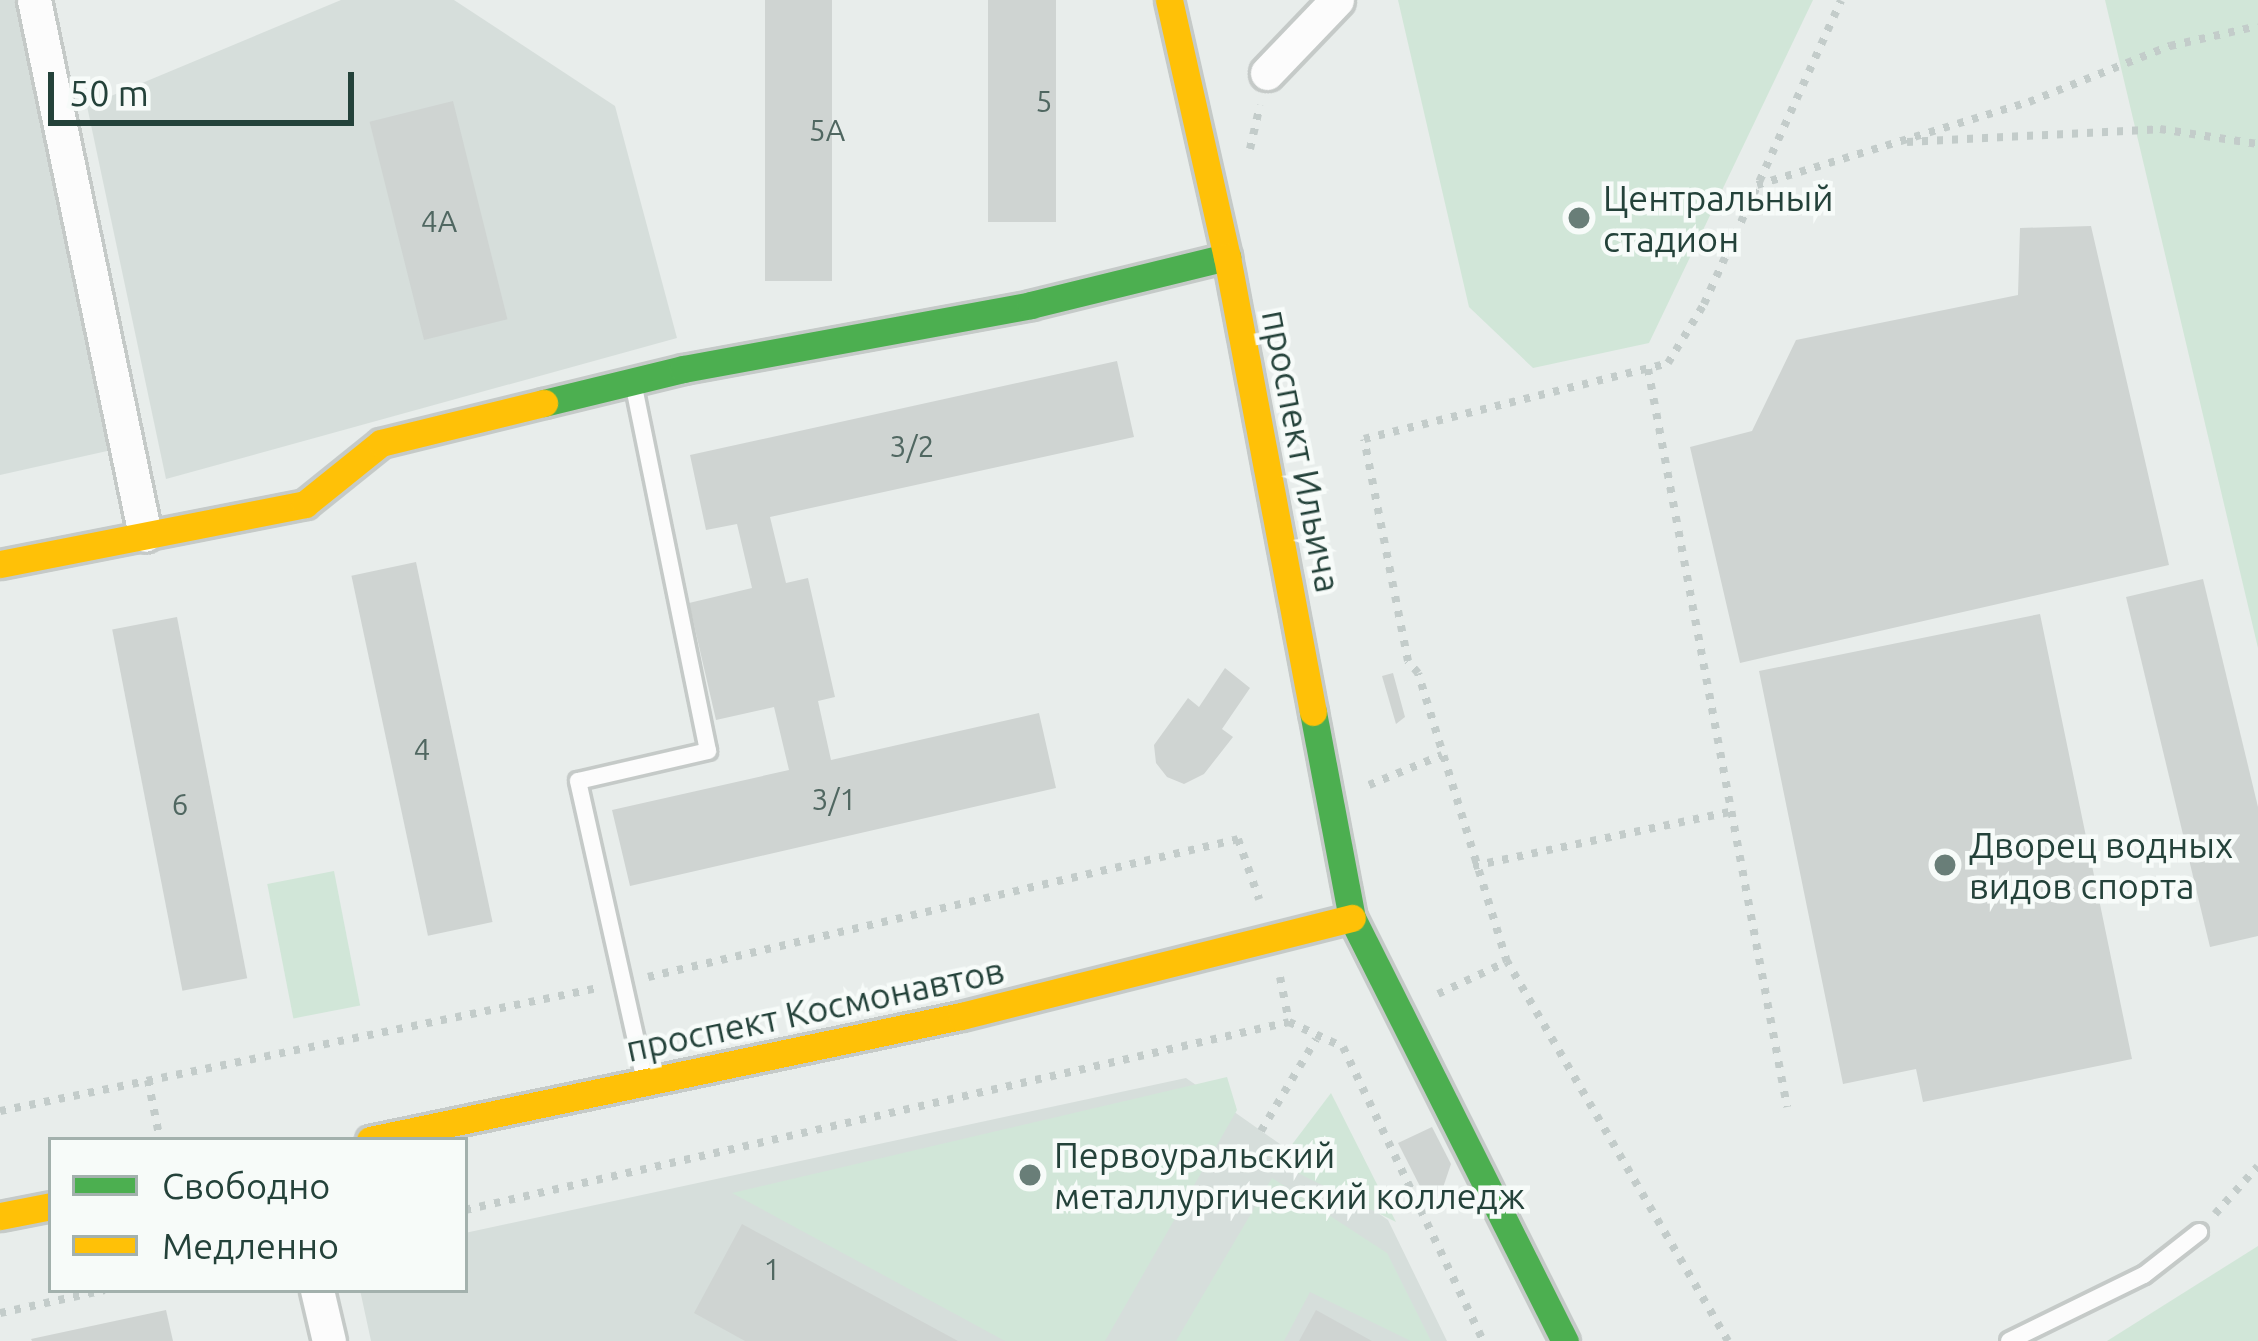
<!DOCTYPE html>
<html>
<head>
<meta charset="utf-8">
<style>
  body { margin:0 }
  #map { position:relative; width:2258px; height:1341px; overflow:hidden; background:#e8edeb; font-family:Ubuntu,sans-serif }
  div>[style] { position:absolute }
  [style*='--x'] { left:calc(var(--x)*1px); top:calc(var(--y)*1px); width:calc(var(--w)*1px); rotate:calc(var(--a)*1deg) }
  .built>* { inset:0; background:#d6dedb }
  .green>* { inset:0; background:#d1e6d8; transform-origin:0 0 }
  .building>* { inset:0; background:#cfd4d2; transform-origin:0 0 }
  .path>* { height:8px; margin-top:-4px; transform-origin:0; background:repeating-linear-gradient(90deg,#c3ccca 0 6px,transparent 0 15px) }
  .roads { filter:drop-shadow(3px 0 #c5cac8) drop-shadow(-3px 0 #c5cac8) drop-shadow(0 3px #c5cac8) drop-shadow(0 -3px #c5cac8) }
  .lane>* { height:16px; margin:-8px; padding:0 8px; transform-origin:8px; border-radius:8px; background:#fcfcfc }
  .street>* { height:33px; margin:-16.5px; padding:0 16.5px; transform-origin:16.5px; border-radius:16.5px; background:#fcfcfc }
  .fast>* { height:27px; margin:-13.5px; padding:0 13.5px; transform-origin:13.5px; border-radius:13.5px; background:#4caf50 }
  .slow>* { height:27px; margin:-13.5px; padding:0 13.5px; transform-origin:13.5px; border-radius:13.5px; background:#ffc107 }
  .dots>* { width:33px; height:33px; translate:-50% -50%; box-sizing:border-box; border:6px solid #f7fbf9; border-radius:50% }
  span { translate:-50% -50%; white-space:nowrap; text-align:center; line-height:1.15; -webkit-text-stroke:9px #f7fbf9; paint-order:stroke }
  .number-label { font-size:30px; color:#506761 }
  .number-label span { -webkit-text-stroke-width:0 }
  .poi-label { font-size:36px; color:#24423a }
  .left { translate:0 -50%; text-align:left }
  .street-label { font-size:36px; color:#24423a }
  .legend { position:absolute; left:48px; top:1137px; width:420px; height:156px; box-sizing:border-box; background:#f7fbf9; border:3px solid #a3b1ad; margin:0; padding:15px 21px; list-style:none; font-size:36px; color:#24423a }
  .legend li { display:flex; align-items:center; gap:24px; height:60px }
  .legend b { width:60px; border:3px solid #a3b1ad }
  .scale { position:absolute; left:48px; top:72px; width:306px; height:54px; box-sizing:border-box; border:6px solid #24423a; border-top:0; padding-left:15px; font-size:36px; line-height:42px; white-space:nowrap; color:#24423a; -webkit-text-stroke:9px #f7fbf9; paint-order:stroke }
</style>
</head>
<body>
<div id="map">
  <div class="built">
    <div style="clip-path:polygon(0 0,23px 0,125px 447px,0 475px)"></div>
    <div style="clip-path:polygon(341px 0,454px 0,615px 106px,677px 338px,166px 479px,87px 106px)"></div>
    <div style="clip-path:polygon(1186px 1078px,1388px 1220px,1447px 1341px,371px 1341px,360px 1290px,465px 1290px,465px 1233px)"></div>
  </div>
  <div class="green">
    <div style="clip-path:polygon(1398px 0,1813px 0,1649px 343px,1533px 368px,1469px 307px)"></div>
    <div style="clip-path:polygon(2105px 0,2258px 0,2258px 648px)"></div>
    <div style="left:334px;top:871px;width:137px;height:68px;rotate:79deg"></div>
    <div style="clip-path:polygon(1227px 1077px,1237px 1110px,1105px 1341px,1005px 1341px,732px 1193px)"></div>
    <div style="clip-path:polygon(1331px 1093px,1396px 1222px,1278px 1163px)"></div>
    <div style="clip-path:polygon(1272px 1178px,1387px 1253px,1431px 1341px,1411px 1341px,1310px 1292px,1284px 1341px,1176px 1341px)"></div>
    <div style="clip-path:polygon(2258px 1246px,2258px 1341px,2107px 1341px)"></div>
  </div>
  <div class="building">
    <div style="left:765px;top:0;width:67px;height:281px"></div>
    <div style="left:988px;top:0;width:68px;height:222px"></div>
    <div style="left:453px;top:101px;width:225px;height:86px;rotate:76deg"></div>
    <div style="clip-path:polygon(2091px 226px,2169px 565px,1740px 663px,1690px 447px,1752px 431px,1796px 340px,2018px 295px,2020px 228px)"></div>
    <div style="clip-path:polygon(1117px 361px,1134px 437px,770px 517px,786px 583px,808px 578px,835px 697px,818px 701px,831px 760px,1039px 713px,1056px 788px,630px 886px,612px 810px,789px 770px,774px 707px,716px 720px,689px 603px,752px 588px,737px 524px,706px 530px,690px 455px)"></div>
    <div style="left:416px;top:562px;width:368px;height:66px;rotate:78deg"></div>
    <div style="clip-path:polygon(2203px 579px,2258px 807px,2258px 936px,2210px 947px,2126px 597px)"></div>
    <div style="clip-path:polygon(2040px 614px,2132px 1059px,1923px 1102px,1916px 1069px,1843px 1084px,1759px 671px)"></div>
    <div style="left:177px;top:617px;width:368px;height:66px;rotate:79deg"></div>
    <div style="clip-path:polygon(1225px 668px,1250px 688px,1222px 729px,1233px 737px,1204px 774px,1184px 784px,1167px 777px,1156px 763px,1154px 745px,1188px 698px,1199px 707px)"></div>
    <div style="clip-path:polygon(1393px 673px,1405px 717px,1396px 724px,1382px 676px)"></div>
    <div style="clip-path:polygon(1432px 1127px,1451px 1164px,1434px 1214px,1398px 1143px)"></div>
    <div style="clip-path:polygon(742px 1224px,958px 1341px,745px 1341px,694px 1313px)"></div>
    <div style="clip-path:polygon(166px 1310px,173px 1341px,32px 1341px,31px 1339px)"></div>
    <div style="clip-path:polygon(1316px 1310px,1372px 1341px,1299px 1341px)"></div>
  </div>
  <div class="path">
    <div style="--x:1907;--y:142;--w:253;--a:-2.9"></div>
    <div style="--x:2160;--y:129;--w:99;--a:8.7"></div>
    <div style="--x:1250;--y:149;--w:45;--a:-77.2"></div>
    <div style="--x:1757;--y:185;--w:284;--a:-17"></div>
    <div style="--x:2029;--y:102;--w:152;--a:-21.7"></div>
    <div style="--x:2170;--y:46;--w:90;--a:-12.8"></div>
    <div style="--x:1648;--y:369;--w:751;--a:79.33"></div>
    <div style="--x:1369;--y:785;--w:79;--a:-22.3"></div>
    <div style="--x:1473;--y:866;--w:268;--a:-11.9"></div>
    <div style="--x:648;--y:977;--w:606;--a:-13.16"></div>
    <div style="--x:1238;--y:839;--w:64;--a:70.7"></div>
    <div style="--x:1280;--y:977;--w:46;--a:78.7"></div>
    <div style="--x:1438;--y:994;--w:75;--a:-25.2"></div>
    <div style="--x:148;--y:1080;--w:61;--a:78.7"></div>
    <div style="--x:0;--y:1111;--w:611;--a:-11.62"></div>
    <div style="--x:1261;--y:1131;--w:107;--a:-59.1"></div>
    <div style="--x:465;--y:1210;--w:845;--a:-12.85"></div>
    <div style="--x:1289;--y:1022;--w:60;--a:24.8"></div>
    <div style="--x:1343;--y:1047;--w:326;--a:64.5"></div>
    <div style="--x:2215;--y:1214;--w:64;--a:-48.1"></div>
    <div style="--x:0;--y:1313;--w:107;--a:-12.4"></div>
    <div style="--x:1728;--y:1341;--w:439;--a:-120.2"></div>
    <div style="--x:1507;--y:962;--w:302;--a:-107.1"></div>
    <div style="--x:1418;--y:673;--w:16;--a:-130"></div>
    <div style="--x:1408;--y:661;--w:226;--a:-101.2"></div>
    <div style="--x:1364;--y:439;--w:313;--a:-14"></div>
    <div style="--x:1668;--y:363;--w:69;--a:-58.6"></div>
    <div style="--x:1704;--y:304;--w:333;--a:-65.7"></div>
  </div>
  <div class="roads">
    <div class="lane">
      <div style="--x:634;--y:387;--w:371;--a:78.5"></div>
      <div style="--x:708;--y:751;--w:133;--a:167"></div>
      <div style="--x:578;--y:781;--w:303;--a:77.4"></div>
      <div style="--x:2009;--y:1341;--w:150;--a:-26.1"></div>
      <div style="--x:2144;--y:1275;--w:70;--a:-38"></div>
    </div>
    <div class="street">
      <div style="--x:34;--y:0;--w:546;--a:78.28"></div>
      <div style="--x:1267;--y:73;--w:101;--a:-46.2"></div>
      <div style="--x:317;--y:1290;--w:52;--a:76.8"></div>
    </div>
    <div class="fast">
      <div style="--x:544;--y:403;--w:143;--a:-13.7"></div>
      <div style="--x:683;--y:369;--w:354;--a:-10.4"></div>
      <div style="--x:1031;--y:305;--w:202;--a:-13.8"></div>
      <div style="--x:1313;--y:712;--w:210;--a:79.3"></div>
      <div style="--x:1352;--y:918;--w:474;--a:63.3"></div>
    </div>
    <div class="slow">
      <div style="--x:1169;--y:0;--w:263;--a:77.3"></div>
      <div style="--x:1227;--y:257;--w:463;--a:79.3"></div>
      <div style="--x:0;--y:564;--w:311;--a:-11.1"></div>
      <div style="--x:305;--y:504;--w:97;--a:-38.8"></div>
      <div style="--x:381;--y:443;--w:168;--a:-13.8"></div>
      <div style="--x:370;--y:1140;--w:604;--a:-11.85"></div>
      <div style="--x:961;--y:1016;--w:403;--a:-14.1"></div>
      <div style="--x:0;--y:1216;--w:52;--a:-11.1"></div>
    </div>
  </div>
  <div class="dots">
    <div style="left:1579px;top:218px;background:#697e78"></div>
    <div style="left:1945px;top:865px;background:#697e78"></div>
    <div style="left:1030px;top:1175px;background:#697e78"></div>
  </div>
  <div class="number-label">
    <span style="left:1044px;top:101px">5</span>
    <span style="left:827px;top:130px">5А</span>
    <span style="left:439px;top:221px">4А</span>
    <span style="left:912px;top:446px">3/2</span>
    <span style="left:422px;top:749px">4</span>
    <span style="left:834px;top:799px">3/1</span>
    <span style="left:180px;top:804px">6</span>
    <span style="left:772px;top:1269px">1</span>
  </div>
  <div class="poi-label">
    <span class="left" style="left:1603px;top:218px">Центральный<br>стадион</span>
    <span class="left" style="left:1969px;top:865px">Дворец водных<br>видов спорта</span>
    <span class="left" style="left:1054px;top:1175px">Первоуральский<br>металлургический колледж</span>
  </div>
  <div class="street-label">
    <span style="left:1302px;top:451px;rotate:79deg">проспект Ильича</span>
    <span style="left:815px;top:1009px;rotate:-12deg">проспект Космонавтов</span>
  </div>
  <ul class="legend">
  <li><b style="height:15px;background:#4caf50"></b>Свободно</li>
  <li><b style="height:15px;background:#ffc107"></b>Медленно</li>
  </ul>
  <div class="scale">50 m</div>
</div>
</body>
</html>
